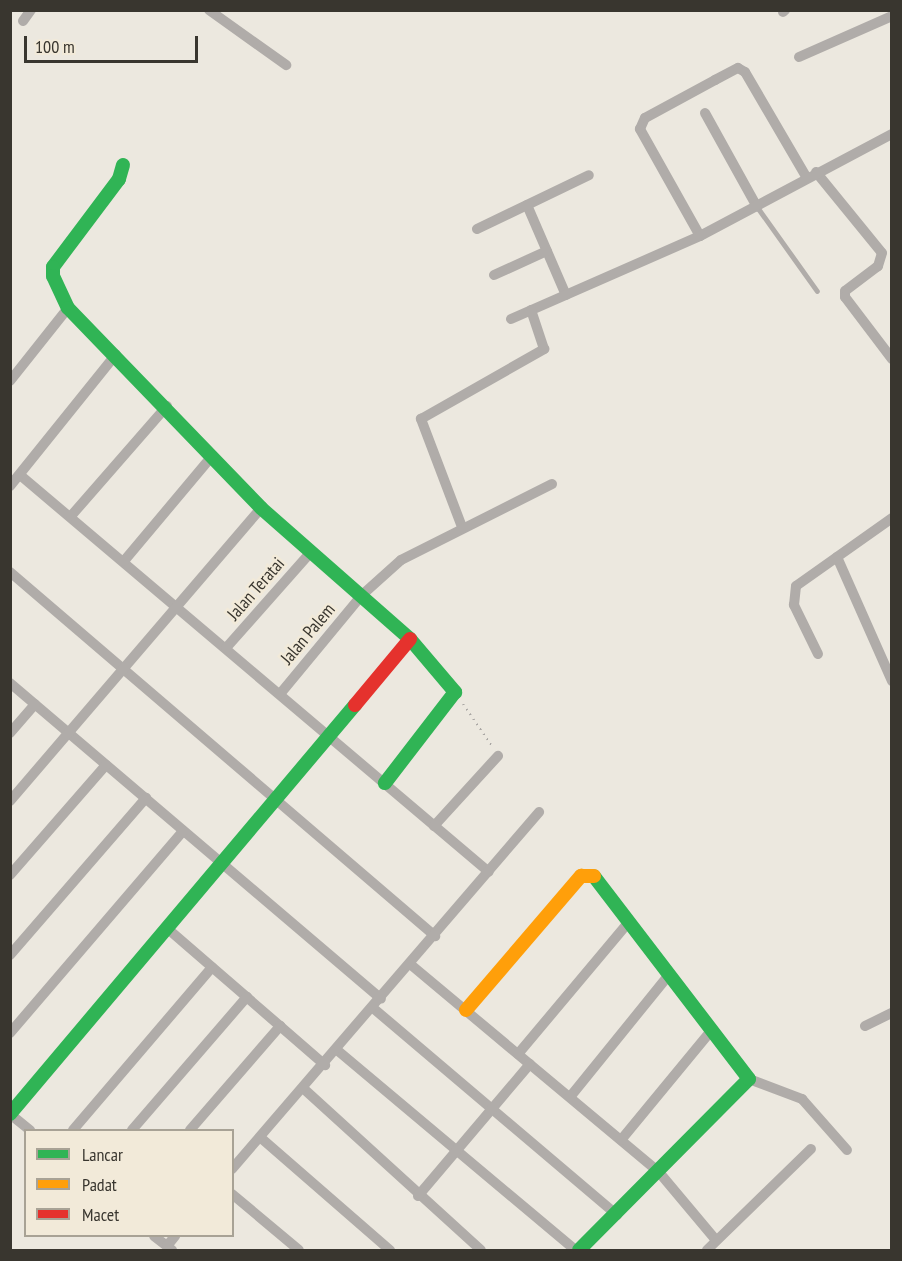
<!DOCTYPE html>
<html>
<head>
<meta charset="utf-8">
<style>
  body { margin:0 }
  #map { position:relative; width:902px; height:1261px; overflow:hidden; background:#ece8df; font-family:"PT Sans Narrow",sans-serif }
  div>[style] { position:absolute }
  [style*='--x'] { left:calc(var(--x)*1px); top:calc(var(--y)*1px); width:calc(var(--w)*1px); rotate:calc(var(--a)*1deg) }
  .path>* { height:2px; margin-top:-1px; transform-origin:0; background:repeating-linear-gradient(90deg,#aaa7a4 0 1.5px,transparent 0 6px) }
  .lane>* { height:5px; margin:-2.5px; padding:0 2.5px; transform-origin:2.5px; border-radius:2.5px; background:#b0aca9 }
  .street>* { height:10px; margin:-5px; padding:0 5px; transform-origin:5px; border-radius:5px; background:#b0aca9 }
  .fast>* { height:14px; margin:-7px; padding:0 7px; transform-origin:7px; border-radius:7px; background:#30b455 }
  .slow>* { height:14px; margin:-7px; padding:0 7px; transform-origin:7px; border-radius:7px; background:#ff9f0a }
  .jam>* { height:14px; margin:-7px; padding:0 7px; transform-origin:7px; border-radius:7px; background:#e5322d }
  span { translate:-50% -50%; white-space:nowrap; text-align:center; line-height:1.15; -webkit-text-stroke:5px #f2ead9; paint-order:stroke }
  .street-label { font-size:18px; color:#39362f }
  .frame { position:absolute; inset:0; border:12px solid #39362f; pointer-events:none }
  .legend { position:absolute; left:24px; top:1129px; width:210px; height:108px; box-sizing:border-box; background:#f2ead9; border:2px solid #a8a295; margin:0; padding:8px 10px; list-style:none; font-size:18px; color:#39362f }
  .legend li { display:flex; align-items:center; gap:12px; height:30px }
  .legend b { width:30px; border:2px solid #a8a295 }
  .scale { position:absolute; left:24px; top:36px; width:174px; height:27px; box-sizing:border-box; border:3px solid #39362f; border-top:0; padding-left:8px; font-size:18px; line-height:21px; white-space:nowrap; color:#39362f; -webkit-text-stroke:4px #f2ead9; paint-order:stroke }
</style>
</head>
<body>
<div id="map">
  <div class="path">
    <div style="--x:463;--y:704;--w:51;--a:55.4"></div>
  </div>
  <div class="lane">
    <div style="--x:757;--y:207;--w:103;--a:54.5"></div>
  </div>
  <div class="street">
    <div style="--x:209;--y:10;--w:95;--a:35.5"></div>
    <div style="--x:783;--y:12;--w:3;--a:-45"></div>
    <div style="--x:23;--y:21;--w:14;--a:-54"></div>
    <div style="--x:799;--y:57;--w:102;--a:-23.8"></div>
    <div style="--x:705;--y:113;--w:107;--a:61"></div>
    <div style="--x:816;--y:172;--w:104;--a:50.8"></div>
    <div style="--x:882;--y:253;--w:14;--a:107"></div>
    <div style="--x:878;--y:266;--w:41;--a:142.9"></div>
    <div style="--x:845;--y:291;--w:6;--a:90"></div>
    <div style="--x:845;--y:297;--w:78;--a:52.8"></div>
    <div style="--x:527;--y:205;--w:98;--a:66.6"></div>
    <div style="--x:477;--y:229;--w:124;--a:-25.7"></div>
    <div style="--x:700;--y:236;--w:123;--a:-119.3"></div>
    <div style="--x:640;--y:129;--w:12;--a:-66"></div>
    <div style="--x:645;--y:118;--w:80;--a:-28.5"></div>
    <div style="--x:715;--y:80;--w:26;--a:-28"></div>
    <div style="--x:738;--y:68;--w:8;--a:30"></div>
    <div style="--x:745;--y:72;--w:123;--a:59.7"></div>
    <div style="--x:494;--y:275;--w:58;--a:-24.4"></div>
    <div style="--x:511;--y:319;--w:206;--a:-23.7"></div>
    <div style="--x:700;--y:236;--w:217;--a:-28"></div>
    <div style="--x:10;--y:381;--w:93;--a:-51.5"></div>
    <div style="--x:20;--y:475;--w:614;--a:40.25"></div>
    <div style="--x:10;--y:486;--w:169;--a:-51.2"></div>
    <div style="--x:71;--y:516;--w:146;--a:-48.9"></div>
    <div style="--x:462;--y:527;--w:116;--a:-110.8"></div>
    <div style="--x:421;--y:419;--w:142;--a:-29.6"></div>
    <div style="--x:544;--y:349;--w:41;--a:-108.4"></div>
    <div style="--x:837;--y:557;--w:136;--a:66.1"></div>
    <div style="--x:124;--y:561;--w:138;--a:-50"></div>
    <div style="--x:10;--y:572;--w:560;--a:40.58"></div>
    <div style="--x:226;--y:648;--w:128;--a:-48.5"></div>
    <div style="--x:818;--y:654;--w:55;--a:-116.1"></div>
    <div style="--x:794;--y:605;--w:19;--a:-84"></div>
    <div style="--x:796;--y:586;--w:118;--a:-35.3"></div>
    <div style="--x:10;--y:683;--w:487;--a:40.4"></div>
    <div style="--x:280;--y:694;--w:129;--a:-50.4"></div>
    <div style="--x:362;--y:595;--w:52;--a:-41.9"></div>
    <div style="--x:401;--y:560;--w:169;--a:-26.7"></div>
    <div style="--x:10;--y:733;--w:38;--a:-49"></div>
    <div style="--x:10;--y:801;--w:386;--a:-49.4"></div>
    <div style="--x:434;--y:826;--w:95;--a:-47.6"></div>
    <div style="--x:10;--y:875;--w:146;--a:-48.9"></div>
    <div style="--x:168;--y:929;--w:208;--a:40.9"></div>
    <div style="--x:10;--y:955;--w:208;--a:-49.1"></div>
    <div style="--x:410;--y:964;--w:323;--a:39.9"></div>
    <div style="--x:658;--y:1171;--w:90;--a:50"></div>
    <div style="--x:373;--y:1008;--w:320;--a:40.3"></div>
    <div style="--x:865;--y:1026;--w:30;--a:-26"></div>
    <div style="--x:10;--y:1033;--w:266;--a:-49.4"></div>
    <div style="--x:337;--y:1050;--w:311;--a:40"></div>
    <div style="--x:518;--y:1054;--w:171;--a:-50"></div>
    <div style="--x:749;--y:1079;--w:57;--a:20.7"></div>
    <div style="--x:802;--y:1099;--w:68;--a:48.6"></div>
    <div style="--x:304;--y:1089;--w:239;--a:42.3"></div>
    <div style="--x:570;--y:1097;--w:156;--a:-51"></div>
    <div style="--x:10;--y:1114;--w:26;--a:39"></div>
    <div style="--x:73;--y:1130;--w:214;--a:-49.5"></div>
    <div style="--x:132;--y:1130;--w:176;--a:-49.2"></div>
    <div style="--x:190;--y:1130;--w:138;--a:-49.1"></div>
    <div style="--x:261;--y:1138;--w:171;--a:41"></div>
    <div style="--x:621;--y:1140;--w:140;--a:-50.5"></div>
    <div style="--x:232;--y:1169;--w:471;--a:-49.3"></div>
    <div style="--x:232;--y:1194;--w:87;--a:39.9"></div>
    <div style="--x:418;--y:1196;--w:173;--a:-49.7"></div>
    <div style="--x:154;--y:1236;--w:23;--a:38"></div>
    <div style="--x:167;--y:1246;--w:13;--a:-51"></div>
    <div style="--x:707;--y:1250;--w:145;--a:-44.2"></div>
  </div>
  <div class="fast">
    <div style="--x:123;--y:165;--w:15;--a:106"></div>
    <div style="--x:119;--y:179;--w:110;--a:126.9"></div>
    <div style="--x:53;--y:267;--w:9;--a:90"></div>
    <div style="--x:53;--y:276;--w:35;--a:65"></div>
    <div style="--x:68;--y:308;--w:278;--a:46"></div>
    <div style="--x:261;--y:508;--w:198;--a:41.3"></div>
    <div style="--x:410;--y:639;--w:70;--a:49.7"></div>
    <div style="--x:455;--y:692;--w:115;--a:127.6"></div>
    <div style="--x:10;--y:1114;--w:535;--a:-49.85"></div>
    <div style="--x:579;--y:1250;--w:241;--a:-45.2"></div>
    <div style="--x:749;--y:1079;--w:255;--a:-127.4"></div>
  </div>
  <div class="slow">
    <div style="--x:466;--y:1010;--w:177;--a:-49.4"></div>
    <div style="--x:581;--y:876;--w:13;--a:0"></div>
  </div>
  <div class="jam">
    <div style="--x:355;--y:705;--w:86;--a:-50.2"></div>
  </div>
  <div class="street-label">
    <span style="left:256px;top:589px;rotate:-49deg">Jalan Teratai</span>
    <span style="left:308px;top:634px;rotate:-50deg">Jalan Palem</span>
  </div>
  <div class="frame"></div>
  <ul class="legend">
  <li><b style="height:8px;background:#30b455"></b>Lancar</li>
  <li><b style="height:8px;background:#ff9f0a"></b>Padat</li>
  <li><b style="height:8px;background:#e5322d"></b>Macet</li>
  </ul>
  <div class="scale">100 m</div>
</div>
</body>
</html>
